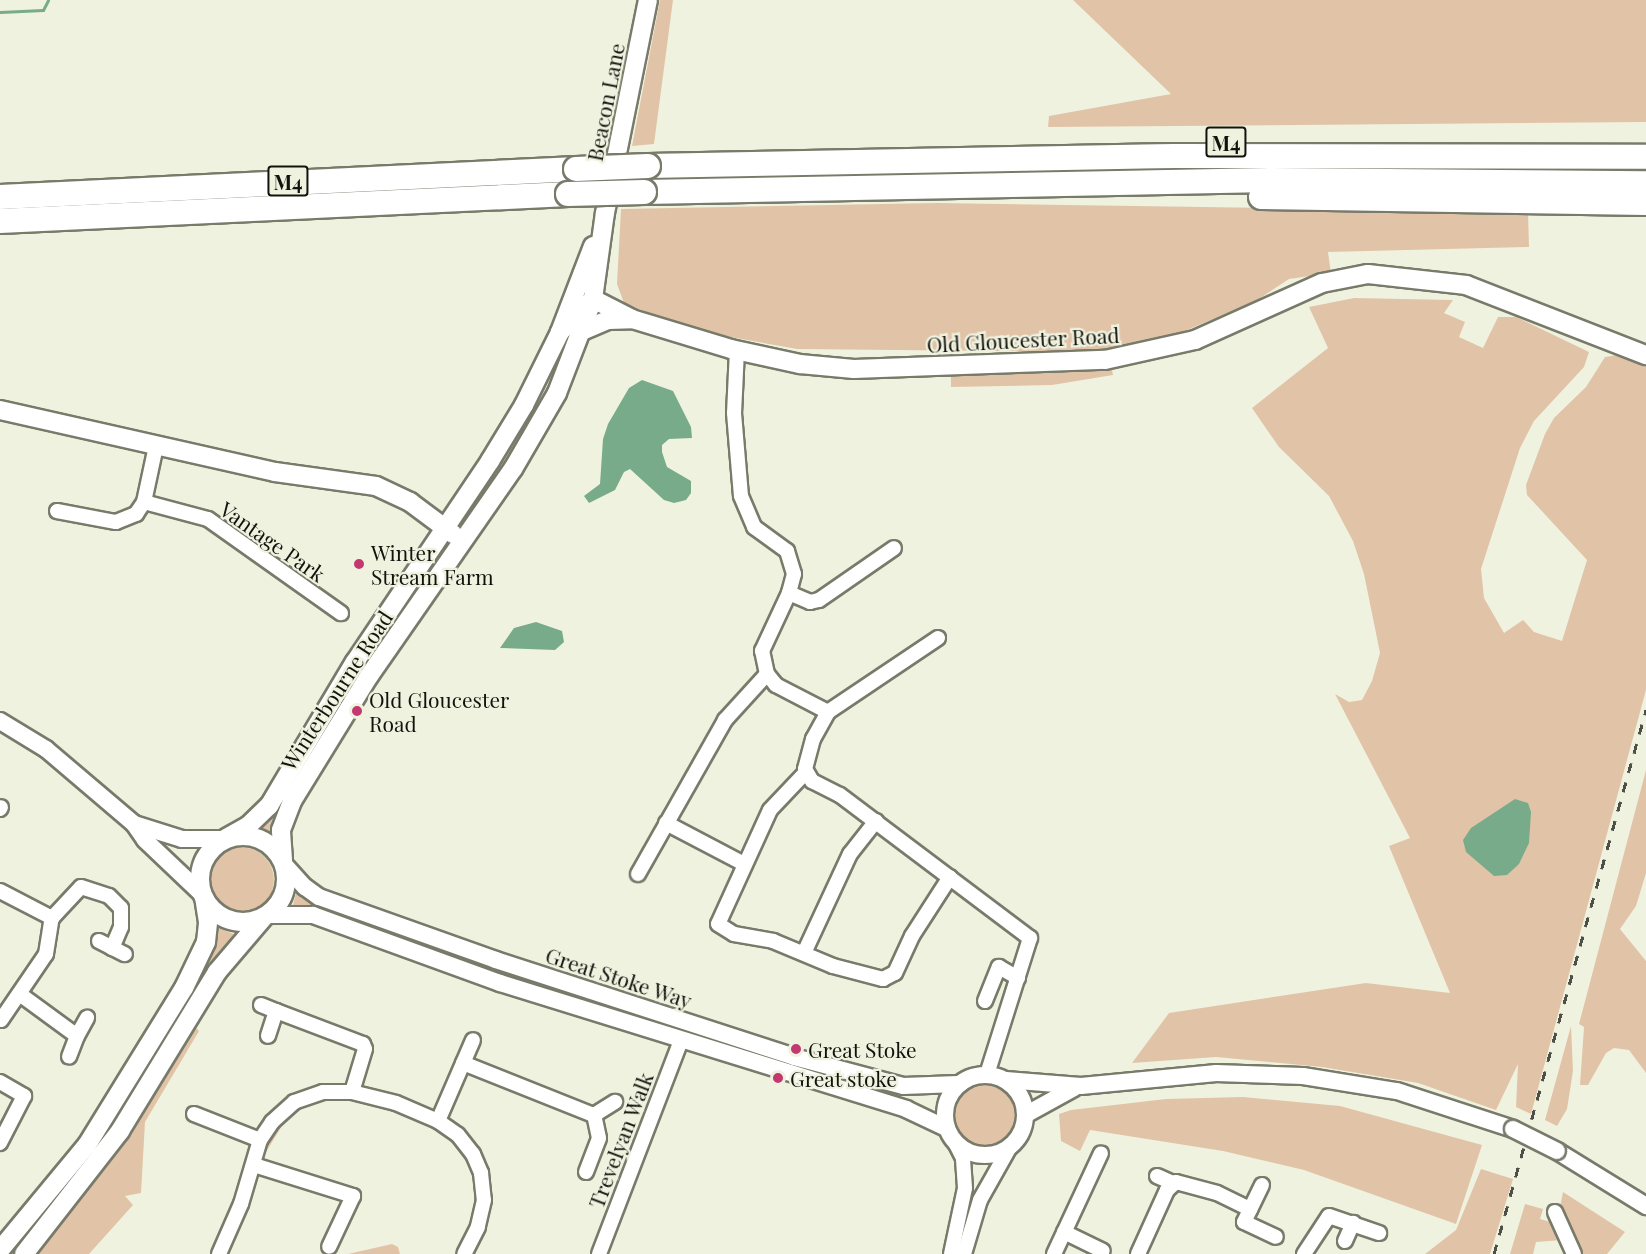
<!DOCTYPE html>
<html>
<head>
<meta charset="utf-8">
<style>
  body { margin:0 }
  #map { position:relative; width:1646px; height:1254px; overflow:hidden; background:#f0f2e0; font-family:"Playfair Display",serif }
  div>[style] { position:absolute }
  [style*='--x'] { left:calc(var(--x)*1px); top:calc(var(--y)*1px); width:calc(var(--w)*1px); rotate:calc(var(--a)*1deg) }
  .green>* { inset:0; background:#e1c4a7 }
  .round { border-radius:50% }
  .water>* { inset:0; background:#77ab8a }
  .stream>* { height:3px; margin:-1.5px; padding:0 1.5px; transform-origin:1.5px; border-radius:1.5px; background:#77ab8a }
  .roads { filter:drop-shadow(2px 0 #787a6a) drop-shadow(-2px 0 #787a6a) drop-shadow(0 2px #787a6a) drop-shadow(0 -2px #787a6a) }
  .minor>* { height:14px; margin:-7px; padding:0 7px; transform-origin:7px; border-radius:7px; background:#fff }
  .tertiary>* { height:16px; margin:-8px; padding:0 8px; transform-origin:8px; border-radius:8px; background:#fff }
  .tertiary>.ring { margin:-8px; padding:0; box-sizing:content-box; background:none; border:16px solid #fff; border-radius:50% }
  .secondary>* { height:18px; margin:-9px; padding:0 9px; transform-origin:9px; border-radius:9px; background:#fff }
  .secondary>.ring { margin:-9px; padding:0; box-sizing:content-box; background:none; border:18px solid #fff; border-radius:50% }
  .motorway>* { height:24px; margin:-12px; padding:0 12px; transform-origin:12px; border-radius:12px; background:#fff }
  .rail>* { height:3px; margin-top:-1.5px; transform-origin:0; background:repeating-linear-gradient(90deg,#4e4f46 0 10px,transparent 0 20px) }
  .bridges { filter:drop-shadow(2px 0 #787a6a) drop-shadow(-2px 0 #787a6a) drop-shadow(0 2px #787a6a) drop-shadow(0 -2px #787a6a) }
  .tertiary-bridge>* { height:16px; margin:-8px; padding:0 8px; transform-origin:8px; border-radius:8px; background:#fff }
  .motorway-bridge>* { height:24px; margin:-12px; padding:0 12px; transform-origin:12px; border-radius:12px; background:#fff }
  .dots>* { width:16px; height:16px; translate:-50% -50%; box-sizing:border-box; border:3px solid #f0f2e0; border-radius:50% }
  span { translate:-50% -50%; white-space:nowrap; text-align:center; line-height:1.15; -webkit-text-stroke:4.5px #f0f2e0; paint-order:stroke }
  .shield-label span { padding:2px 4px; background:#f0f2e0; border:2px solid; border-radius:4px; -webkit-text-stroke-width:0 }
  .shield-label { font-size:20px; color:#12130d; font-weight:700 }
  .street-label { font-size:21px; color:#12130d }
  .poi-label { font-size:21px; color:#12130d }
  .left { translate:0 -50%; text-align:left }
</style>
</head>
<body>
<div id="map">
  <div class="green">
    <div style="clip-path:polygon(660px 0,673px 0,654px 144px,632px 146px)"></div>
    <div style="clip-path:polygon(1073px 0,1646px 0,1646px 122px,1048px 127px,1049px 116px,1171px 94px)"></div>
    <div style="clip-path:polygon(938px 203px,1528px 212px,1529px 247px,1328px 252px,1331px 273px,1289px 279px,1257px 300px,1166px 339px,1087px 352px,797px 349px,714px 334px,652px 314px,624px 303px,617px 284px,621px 209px)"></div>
    <div style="clip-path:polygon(1354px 298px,1453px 300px,1444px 313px,1465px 322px,1459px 337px,1483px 348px,1498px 317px,1516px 317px,1589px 352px,1584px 367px,1534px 421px,1520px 448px,1481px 569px,1484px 598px,1504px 633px,1523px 620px,1534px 632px,1562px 641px,1587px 560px,1527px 495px,1526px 485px,1545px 434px,1554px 418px,1586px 387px,1605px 357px,1624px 354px,1646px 362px,1646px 690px,1531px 1114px,1516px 1107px,1518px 1064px,1496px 1110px,1418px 1083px,1322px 1067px,1216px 1057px,1132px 1063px,1169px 1013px,1366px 983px,1450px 993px,1389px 846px,1410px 838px,1335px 694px,1349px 702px,1362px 700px,1372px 681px,1380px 653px,1364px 574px,1353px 541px,1329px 496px,1279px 447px,1252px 408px,1328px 348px,1309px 307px)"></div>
    <div style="clip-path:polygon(1111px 364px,1113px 375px,1052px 385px,951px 387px,951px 369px)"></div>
    <div style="clip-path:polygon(429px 563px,439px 571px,290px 795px,313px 745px)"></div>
    <div style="clip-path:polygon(1646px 770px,1646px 873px,1636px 906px,1620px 929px,1646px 961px,1646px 1073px,1629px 1050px,1614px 1048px,1606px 1053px,1588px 1085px,1580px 1085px,1584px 1027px,1579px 1024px)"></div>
    <div style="clip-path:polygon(281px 801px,285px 804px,272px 835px,261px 829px)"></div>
    <div class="round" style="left:208px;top:847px;width:66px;height:66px"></div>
    <div style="clip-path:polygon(296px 893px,325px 907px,323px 912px,293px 905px)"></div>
    <div style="clip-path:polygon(218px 928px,234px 934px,214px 964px,208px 962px)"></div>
    <div style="clip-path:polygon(203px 971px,208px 973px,129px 1108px,16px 1254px,6px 1254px,60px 1192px,107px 1129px)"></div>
    <div style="clip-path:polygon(1571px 1026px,1573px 1071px,1567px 1109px,1557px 1126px,1545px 1120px)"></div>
    <div style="clip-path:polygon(195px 1027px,199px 1031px,145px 1122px,141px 1193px,125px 1196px,133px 1205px,89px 1254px,36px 1254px,124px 1142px)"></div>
    <div class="round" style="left:953px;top:1084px;width:62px;height:62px"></div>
    <div style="clip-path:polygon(1243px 1097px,1340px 1106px,1482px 1145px,1456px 1224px,1304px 1170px,1223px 1151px,1090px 1130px,1080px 1151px,1061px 1141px,1059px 1114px,1071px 1110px,1166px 1099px)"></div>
    <div style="clip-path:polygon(288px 1116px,263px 1157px,260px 1158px,269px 1134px)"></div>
    <div style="clip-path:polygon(1481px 1169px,1513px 1179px,1490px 1254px,1425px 1254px,1456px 1230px)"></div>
    <div style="clip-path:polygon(1563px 1192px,1625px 1232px,1607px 1254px,1580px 1254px,1560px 1207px)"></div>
    <div style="clip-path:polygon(1525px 1204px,1543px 1209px,1540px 1219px,1554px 1223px,1562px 1240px,1536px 1242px,1533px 1254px,1510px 1254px)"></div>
    <div style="clip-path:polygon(392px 1244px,398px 1247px,400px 1254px,348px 1254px)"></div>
  </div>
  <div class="water">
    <div style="clip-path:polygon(642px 380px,673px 391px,691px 427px,692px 438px,669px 439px,662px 445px,662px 452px,667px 467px,691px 481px,691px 493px,686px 500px,674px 503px,664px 500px,630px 469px,624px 472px,615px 490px,589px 503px,584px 496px,600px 484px,603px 439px,608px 424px,629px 388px)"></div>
    <div style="clip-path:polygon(536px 622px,562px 631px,564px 642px,555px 650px,500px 648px,514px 628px)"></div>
    <div style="clip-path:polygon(1515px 799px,1528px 803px,1531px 812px,1529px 843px,1519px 864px,1507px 875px,1494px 876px,1466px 852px,1463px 840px,1471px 828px)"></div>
  </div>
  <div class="stream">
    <div style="--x:0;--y:12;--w:43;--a:-2.7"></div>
    <div style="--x:43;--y:10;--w:11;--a:-63"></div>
  </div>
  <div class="roads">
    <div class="minor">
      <div style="--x:737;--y:350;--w:63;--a:92.7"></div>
      <div style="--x:734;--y:413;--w:83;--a:85.2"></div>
      <div style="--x:741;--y:496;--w:34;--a:67"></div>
      <div style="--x:754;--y:527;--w:41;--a:36"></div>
      <div style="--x:787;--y:551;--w:24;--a:73"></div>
      <div style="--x:794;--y:574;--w:20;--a:105"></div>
      <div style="--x:144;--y:502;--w:66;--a:14.9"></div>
      <div style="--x:208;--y:519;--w:163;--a:35.3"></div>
      <div style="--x:57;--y:511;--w:60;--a:10.6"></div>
      <div style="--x:116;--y:522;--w:22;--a:-22"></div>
      <div style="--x:136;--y:514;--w:14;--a:-56"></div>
      <div style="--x:144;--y:502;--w:57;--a:-77.9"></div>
      <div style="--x:938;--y:638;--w:133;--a:146.1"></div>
      <div style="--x:828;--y:712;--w:31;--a:119"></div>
      <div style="--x:813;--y:739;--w:31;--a:105"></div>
      <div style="--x:805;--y:769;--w:14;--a:60"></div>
      <div style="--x:812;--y:781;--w:31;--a:27"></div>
      <div style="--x:840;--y:795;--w:238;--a:37"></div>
      <div style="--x:1030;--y:938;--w:143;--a:107.5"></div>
      <div style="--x:828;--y:712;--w:59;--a:-152.6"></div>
      <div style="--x:776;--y:685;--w:14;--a:-129"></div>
      <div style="--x:767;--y:674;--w:24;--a:-102"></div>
      <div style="--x:762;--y:651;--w:64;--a:-65"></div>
      <div style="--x:789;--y:593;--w:23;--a:23"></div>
      <div style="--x:810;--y:602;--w:9;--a:-13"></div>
      <div style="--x:819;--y:600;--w:91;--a:-34.7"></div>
      <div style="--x:806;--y:772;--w:52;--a:133.5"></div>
      <div style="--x:770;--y:810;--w:125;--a:114.5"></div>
      <div style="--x:718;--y:924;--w:19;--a:32"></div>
      <div style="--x:734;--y:934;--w:40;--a:10"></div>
      <div style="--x:773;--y:941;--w:65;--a:22.6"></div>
      <div style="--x:833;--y:966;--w:52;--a:14.6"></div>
      <div style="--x:883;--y:979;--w:13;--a:-27"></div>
      <div style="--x:895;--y:973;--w:41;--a:-65.3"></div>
      <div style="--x:912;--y:936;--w:70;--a:-57.2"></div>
      <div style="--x:0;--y:809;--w:2;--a:-63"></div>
      <div style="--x:666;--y:823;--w:88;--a:27.7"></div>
      <div style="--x:638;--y:874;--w:177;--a:-60.5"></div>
      <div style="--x:725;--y:720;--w:62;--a:-47.6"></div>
      <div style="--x:0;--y:891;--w:59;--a:27.4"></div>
      <div style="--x:99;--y:941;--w:29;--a:27"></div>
      <div style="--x:804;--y:953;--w:109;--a:-65.1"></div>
      <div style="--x:850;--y:854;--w:42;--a:-51.8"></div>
      <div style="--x:21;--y:995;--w:69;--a:36.2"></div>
      <div style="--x:77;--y:1036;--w:22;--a:111"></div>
      <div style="--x:985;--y:1001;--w:37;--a:-68"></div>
      <div style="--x:999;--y:967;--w:22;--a:30"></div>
      <div style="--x:261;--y:1005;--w:16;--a:22"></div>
      <div style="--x:276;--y:1011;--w:26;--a:108"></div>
      <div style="--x:276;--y:1011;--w:93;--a:20.8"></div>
      <div style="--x:363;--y:1044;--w:5;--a:68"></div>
      <div style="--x:365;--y:1049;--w:45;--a:106.8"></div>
      <div style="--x:1;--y:1020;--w:80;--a:-55.7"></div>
      <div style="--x:46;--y:954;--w:36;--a:-81"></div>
      <div style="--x:52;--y:918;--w:42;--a:-46.9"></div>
      <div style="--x:81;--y:887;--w:29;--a:18"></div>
      <div style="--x:109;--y:896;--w:17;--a:45"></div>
      <div style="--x:121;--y:908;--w:19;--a:90"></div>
      <div style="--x:121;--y:927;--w:23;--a:113"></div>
      <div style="--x:77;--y:1036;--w:21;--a:-61"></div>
      <div style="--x:463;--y:1063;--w:141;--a:21.7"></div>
      <div style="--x:594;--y:1115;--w:25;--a:-32"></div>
      <div style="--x:0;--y:1082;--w:28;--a:30"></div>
      <div style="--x:24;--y:1096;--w:53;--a:117.1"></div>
      <div style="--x:194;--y:1114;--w:71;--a:21.5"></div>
      <div style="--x:438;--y:1121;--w:88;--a:-66.6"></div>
      <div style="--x:254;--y:1165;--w:104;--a:17.4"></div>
      <div style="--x:353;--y:1196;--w:56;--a:115.2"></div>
      <div style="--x:586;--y:1172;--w:36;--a:-69"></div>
      <div style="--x:599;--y:1138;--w:24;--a:-102"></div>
      <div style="--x:1157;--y:1176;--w:17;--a:24"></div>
      <div style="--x:1262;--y:1185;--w:41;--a:115.9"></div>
      <div style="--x:1244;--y:1222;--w:35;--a:25"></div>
      <div style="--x:1555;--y:1212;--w:46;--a:65.7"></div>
      <div style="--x:1064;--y:1232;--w:43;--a:26"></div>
      <div style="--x:1345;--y:1241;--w:20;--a:-66"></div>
      <div style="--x:219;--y:1254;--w:55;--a:-66.3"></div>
      <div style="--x:241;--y:1204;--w:67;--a:-73.5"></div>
      <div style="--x:260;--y:1140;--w:22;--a:-56"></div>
      <div style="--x:272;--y:1122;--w:30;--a:-42"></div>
      <div style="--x:294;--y:1102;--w:31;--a:-19"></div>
      <div style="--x:323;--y:1092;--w:29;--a:0"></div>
      <div style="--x:352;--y:1092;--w:45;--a:14"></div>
      <div style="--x:396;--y:1103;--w:46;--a:23.2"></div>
      <div style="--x:438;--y:1121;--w:24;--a:35"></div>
      <div style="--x:458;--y:1135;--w:24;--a:52"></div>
      <div style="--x:473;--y:1154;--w:21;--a:67"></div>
      <div style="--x:481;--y:1173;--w:27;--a:84"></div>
      <div style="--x:484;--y:1200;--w:28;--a:103"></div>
      <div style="--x:478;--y:1227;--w:30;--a:117"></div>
      <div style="--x:599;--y:1254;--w:229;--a:-69"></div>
      <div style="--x:951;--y:1254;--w:67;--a:-78"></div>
      <div style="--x:965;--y:1188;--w:30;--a:-94"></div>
      <div style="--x:963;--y:1158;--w:16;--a:-117"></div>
      <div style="--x:964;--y:1254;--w:56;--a:-73.5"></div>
      <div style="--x:980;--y:1200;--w:63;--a:-60.6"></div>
      <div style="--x:1054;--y:1254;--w:111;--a:-65"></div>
      <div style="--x:1138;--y:1254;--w:70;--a:-65.6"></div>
      <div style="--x:1167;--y:1190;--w:12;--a:-42"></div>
      <div style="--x:1176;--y:1182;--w:42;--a:15"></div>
      <div style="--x:1217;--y:1193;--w:37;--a:26"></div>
      <div style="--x:1304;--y:1254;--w:45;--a:-56.7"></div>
      <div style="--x:1329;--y:1216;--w:53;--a:18.8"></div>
    </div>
    <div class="tertiary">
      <div style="--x:0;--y:721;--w:54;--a:31.3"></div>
      <div style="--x:46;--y:749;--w:116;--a:40.4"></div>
      <div style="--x:134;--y:824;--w:19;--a:55"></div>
      <div style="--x:145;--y:840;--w:79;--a:43.5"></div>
      <div style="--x:134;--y:824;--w:50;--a:17.4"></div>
      <div style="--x:182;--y:839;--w:42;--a:0"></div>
      <div style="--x:284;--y:864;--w:31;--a:48"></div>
      <div style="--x:305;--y:887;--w:17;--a:36"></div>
      <div style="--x:319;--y:897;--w:188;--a:19.6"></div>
      <div style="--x:496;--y:960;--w:313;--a:18"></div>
      <div style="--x:794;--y:1057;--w:113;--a:14.9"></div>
      <div style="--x:903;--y:1086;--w:55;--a:-2.1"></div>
      <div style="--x:268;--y:915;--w:45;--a:0"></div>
      <div style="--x:313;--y:915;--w:199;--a:20"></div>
      <div style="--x:500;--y:983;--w:425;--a:17.2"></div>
      <div style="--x:906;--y:1109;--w:44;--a:25.4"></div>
      <div class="ring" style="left:945px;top:1075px;width:64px;height:64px"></div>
      <div style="--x:1006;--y:1080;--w:75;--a:4.6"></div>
      <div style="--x:1081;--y:1086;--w:136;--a:-5.5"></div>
      <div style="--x:1216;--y:1073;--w:87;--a:2"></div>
      <div style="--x:1303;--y:1076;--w:95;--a:9.1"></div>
      <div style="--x:1397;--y:1091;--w:122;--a:18.1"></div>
      <div style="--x:1025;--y:1115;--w:56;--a:-28.9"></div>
      <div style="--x:1557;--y:1151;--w:105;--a:31.7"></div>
    </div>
    <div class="secondary">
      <div style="--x:582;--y:331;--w:28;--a:-23"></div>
      <div style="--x:608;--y:320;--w:24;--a:-2"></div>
      <div style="--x:560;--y:332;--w:47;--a:-45"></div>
      <div style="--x:593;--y:299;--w:44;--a:27.1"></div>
      <div style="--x:632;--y:319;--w:103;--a:16.9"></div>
      <div style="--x:731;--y:349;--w:71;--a:12.3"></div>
      <div style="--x:800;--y:364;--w:54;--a:5.3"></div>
      <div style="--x:854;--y:369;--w:251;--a:-2.1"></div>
      <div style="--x:1105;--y:360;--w:92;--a:-12.5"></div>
      <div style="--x:1195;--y:340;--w:139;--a:-24.2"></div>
      <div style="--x:1322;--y:283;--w:47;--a:-11.1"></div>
      <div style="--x:1368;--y:274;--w:99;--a:6.4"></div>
      <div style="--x:1466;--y:285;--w:193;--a:21.3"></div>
      <div style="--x:0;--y:410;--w:282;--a:12.7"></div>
      <div style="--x:275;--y:472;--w:102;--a:7.9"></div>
      <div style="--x:376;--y:486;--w:38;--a:25"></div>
      <div style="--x:410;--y:502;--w:54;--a:36.7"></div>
      <div class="ring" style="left:200px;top:836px;width:68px;height:68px"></div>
      <div style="--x:226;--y:838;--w:26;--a:-29"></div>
      <div style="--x:249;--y:825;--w:28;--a:-44"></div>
      <div style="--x:269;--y:806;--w:168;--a:-59.2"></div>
      <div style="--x:355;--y:662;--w:242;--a:-56.1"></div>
      <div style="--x:490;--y:461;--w:66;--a:-58.7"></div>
      <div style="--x:524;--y:405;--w:81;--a:-63.7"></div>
      <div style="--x:560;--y:332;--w:92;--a:-69"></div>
      <div style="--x:283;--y:860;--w:30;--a:-94"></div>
      <div style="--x:281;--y:830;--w:31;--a:-69"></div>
      <div style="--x:292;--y:801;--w:147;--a:-58.4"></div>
      <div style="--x:369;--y:676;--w:252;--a:-55.2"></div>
      <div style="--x:513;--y:469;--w:88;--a:-59.9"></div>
      <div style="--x:557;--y:393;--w:101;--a:-69"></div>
      <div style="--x:593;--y:299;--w:87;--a:-82.1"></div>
      <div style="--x:605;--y:213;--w:217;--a:-78.6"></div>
      <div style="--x:0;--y:1250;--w:136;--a:-50.4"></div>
      <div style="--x:87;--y:1145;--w:185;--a:-58.3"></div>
      <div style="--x:184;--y:988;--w:51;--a:-64.4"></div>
      <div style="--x:206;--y:942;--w:20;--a:-84"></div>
      <div style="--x:208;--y:922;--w:24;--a:-99"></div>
      <div style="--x:24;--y:1254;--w:156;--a:-52"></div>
      <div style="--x:120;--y:1131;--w:186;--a:-58.6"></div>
      <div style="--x:217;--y:972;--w:72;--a:-49.5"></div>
    </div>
    <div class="motorway">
      <div style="--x:648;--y:166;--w:527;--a:-1.09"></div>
      <div style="--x:1175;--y:156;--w:471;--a:0.1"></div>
      <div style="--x:644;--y:192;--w:627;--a:-1.1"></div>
      <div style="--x:1271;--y:180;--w:375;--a:0.5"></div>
      <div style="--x:0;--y:197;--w:577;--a:-2.78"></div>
      <div style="--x:1261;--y:197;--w:385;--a:0.9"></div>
      <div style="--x:0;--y:221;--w:569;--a:-2.72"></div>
    </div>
  </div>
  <div class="rail">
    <div style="--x:1494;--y:1254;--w:565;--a:-74.39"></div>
  </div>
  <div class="bridges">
    <div class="tertiary-bridge">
      <div style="--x:1513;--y:1129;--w:49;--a:26.6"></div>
    </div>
    <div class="motorway-bridge">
      <div style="--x:576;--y:169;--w:72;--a:-2.4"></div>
      <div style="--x:568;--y:194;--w:76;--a:-1.5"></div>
    </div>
  </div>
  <div class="dots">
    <div style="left:359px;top:564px;background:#c3386f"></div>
    <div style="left:357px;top:711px;background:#c3386f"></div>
    <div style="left:796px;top:1049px;background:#c3386f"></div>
    <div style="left:778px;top:1078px;background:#c3386f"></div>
  </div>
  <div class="shield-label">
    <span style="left:1226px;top:142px">M4</span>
    <span style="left:288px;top:181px">M4</span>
  </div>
  <div class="street-label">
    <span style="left:605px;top:102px;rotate:-79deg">Beacon Lane</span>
    <span style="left:1023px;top:339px;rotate:-3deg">Old Gloucester Road</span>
    <span style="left:273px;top:541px;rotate:35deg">Vantage Park</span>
    <span style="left:336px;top:690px;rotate:-57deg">Winterbourne Road</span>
    <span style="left:619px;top:977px;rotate:18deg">Great Stoke Way</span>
    <span style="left:620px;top:1140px;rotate:-69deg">Trevelyan Walk</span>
  </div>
  <div class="poi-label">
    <span class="left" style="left:371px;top:564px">Winter<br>Stream Farm</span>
    <span class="left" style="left:369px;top:711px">Old Gloucester<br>Road</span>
    <span class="left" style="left:808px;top:1049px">Great Stoke</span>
    <span class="left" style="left:790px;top:1078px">Great stoke</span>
  </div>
</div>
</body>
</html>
